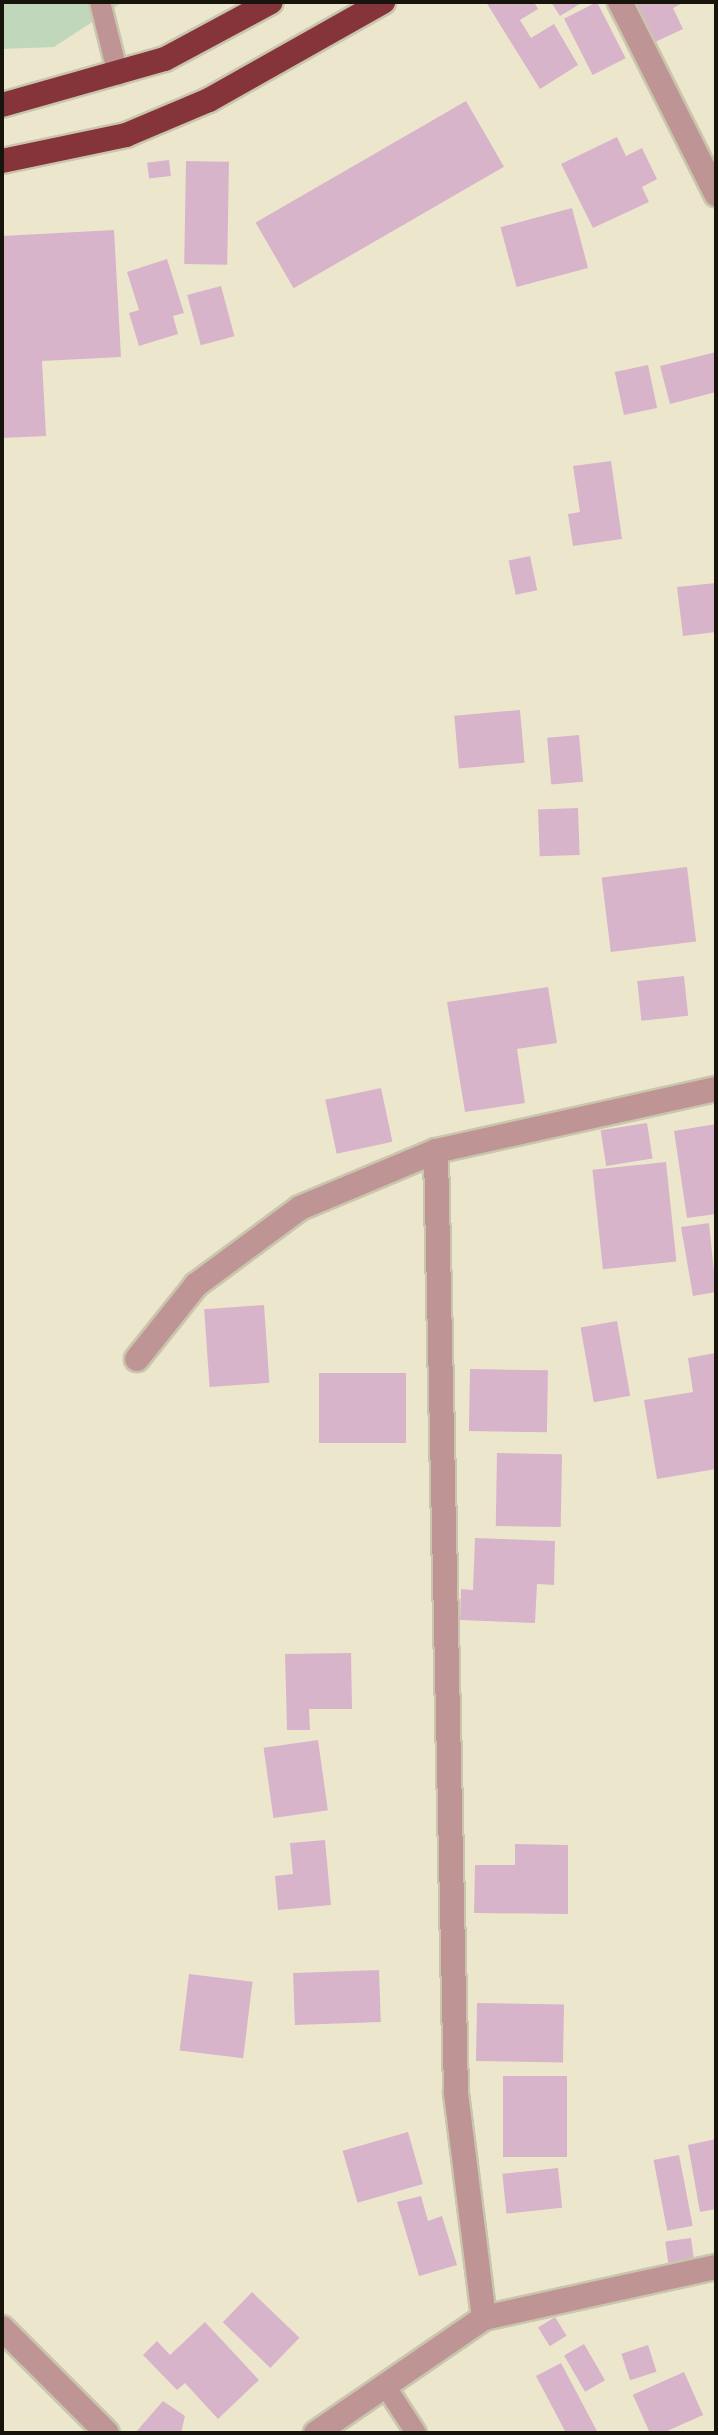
<!DOCTYPE html>
<html>
<head>
<meta charset="utf-8">
<style>
  body { margin:0 }
  #map { position:relative; width:718px; height:2435px; overflow:hidden; background:#ece7cc; font-family:"IBM Plex Sans",sans-serif }
  div>[style] { position:absolute }
  [style*='--x'] { left:calc(var(--x)*1px); top:calc(var(--y)*1px); width:calc(var(--w)*1px); rotate:calc(var(--a)*1deg) }
  .green>* { inset:0; background:#c0d7bc }
  .building>* { inset:0; background:#d8b4cb; transform-origin:0 0 }
  .roads { filter:drop-shadow(2px 0 #cac5ad) drop-shadow(-2px 0 #cac5ad) drop-shadow(0 2px #cac5ad) drop-shadow(0 -2px #cac5ad) }
  .lane>* { height:20px; margin:-10px; padding:0 10px; transform-origin:10px; border-radius:10px; background:#be9594 }
  .street>* { height:24px; margin:-12px; padding:0 12px; transform-origin:12px; border-radius:12px; background:#be9594 }
  .highway>* { height:24px; margin:-12px; padding:0 12px; transform-origin:12px; border-radius:12px; background:#853439 }
  span { translate:-50% -50%; white-space:nowrap; text-align:center; line-height:1.15; -webkit-text-stroke:6px #fff; paint-order:stroke }
  .frame { position:absolute; inset:0; border:4px solid #17150b; pointer-events:none }
</style>
</head>
<body>
<div id="map">
  <div class="green">
    <div style="clip-path:polygon(2px 2px,123px 2px,54px 47px,2px 49px)"></div>
  </div>
  <div class="building">
    <div style="clip-path:polygon(486px 2px,534px 2px,538px 9px,520px 20px,531px 38px,554px 24px,578px 65px,540px 89px)"></div>
    <div style="clip-path:polygon(551px 2px,583px 2px,560px 16px)"></div>
    <div style="left:597px;top:2px;width:63px;height:37px;rotate:63deg"></div>
    <div style="clip-path:polygon(629px 2px,685px 2px,673px 8px,683px 29px,649px 45px)"></div>
    <div style="left:466px;top:101px;width:76px;height:243px;rotate:60deg"></div>
    <div style="clip-path:polygon(617px 137px,626px 156px,642px 148px,657px 179px,642px 187px,649px 202px,593px 228px,561px 164px)"></div>
    <div style="left:169px;top:160px;width:16px;height:22px;rotate:83deg"></div>
    <div style="left:186px;top:161px;width:43px;height:103px;rotate:1deg"></div>
    <div style="left:572px;top:208px;width:62px;height:74px;rotate:75deg"></div>
    <div style="clip-path:polygon(114px 230px,121px 357px,42px 361px,46px 436px,2px 438px,2px 236px)"></div>
    <div style="clip-path:polygon(167px 259px,184px 313px,173px 316px,178px 334px,139px 346px,129px 313px,139px 310px,127px 272px)"></div>
    <div style="left:221px;top:286px;width:52px;height:35px;rotate:75deg"></div>
    <div style="clip-path:polygon(716px 352px,716px 392px,670px 404px,660px 366px)"></div>
    <div style="left:648px;top:365px;width:44px;height:34px;rotate:78deg"></div>
    <div style="clip-path:polygon(611px 461px,622px 539px,573px 546px,568px 514px,580px 512px,573px 466px)"></div>
    <div style="left:530px;top:556px;width:35px;height:22px;rotate:78deg"></div>
    <div style="clip-path:polygon(716px 583px,716px 632px,683px 636px,677px 587px)"></div>
    <div style="left:520px;top:710px;width:53px;height:66px;rotate:85deg"></div>
    <div style="left:579px;top:735px;width:47px;height:32px;rotate:85deg"></div>
    <div style="left:578px;top:808px;width:47px;height:40px;rotate:88deg"></div>
    <div style="left:687px;top:867px;width:75px;height:86px;rotate:83deg"></div>
    <div style="left:684px;top:976px;width:40px;height:47px;rotate:84deg"></div>
    <div style="clip-path:polygon(548px 987px,557px 1043px,517px 1049px,525px 1103px,465px 1112px,447px 1002px)"></div>
    <div style="left:381px;top:1088px;width:55px;height:57px;rotate:78deg"></div>
    <div style="left:647px;top:1123px;width:36px;height:47px;rotate:81deg"></div>
    <div style="clip-path:polygon(716px 1124px,716px 1214px,687px 1218px,674px 1131px)"></div>
    <div style="left:666px;top:1162px;width:100px;height:74px;rotate:84deg"></div>
    <div style="clip-path:polygon(709px 1223px,716px 1292px,693px 1296px,681px 1227px)"></div>
    <div style="left:264px;top:1305px;width:78px;height:60px;rotate:86deg"></div>
    <div style="left:617px;top:1321px;width:76px;height:37px;rotate:80deg"></div>
    <div style="clip-path:polygon(715px 1353px,716px 1469px,657px 1479px,644px 1400px,693px 1392px,688px 1358px)"></div>
    <div style="left:470px;top:1369px;width:78px;height:62px;rotate:1deg"></div>
    <div style="left:319px;top:1373px;width:87px;height:70px"></div>
    <div style="left:497px;top:1453px;width:65px;height:73px;rotate:1deg"></div>
    <div style="clip-path:polygon(475px 1538px,555px 1541px,554px 1585px,537px 1584px,535px 1623px,460px 1620px,461px 1589px,473px 1590px)"></div>
    <div style="clip-path:polygon(351px 1653px,352px 1709px,309px 1709px,310px 1730px,287px 1730px,285px 1654px)"></div>
    <div style="left:318px;top:1740px;width:71px;height:55px;rotate:82deg"></div>
    <div style="clip-path:polygon(325px 1840px,331px 1905px,278px 1910px,275px 1876px,293px 1874px,290px 1843px)"></div>
    <div style="clip-path:polygon(515px 1844px,568px 1845px,568px 1914px,474px 1913px,475px 1865px,515px 1865px)"></div>
    <div style="left:379px;top:1970px;width:52px;height:86px;rotate:88deg"></div>
    <div style="left:189px;top:1974px;width:64px;height:77px;rotate:7deg"></div>
    <div style="left:477px;top:2003px;width:87px;height:58px;rotate:1deg"></div>
    <div style="left:503px;top:2076px;width:64px;height:81px"></div>
    <div style="left:408px;top:2132px;width:54px;height:68px;rotate:74deg"></div>
    <div style="clip-path:polygon(716px 2139px,716px 2209px,700px 2212px,688px 2145px)"></div>
    <div style="left:679px;top:2155px;width:72px;height:26px;rotate:79deg"></div>
    <div style="left:558px;top:2168px;width:40px;height:56px;rotate:84deg"></div>
    <div style="clip-path:polygon(421px 2196px,428px 2221px,442px 2216px,457px 2265px,419px 2276px,397px 2202px)"></div>
    <div style="left:691px;top:2238px;width:30px;height:26px;rotate:82deg"></div>
    <div style="left:252px;top:2292px;width:66px;height:42px;rotate:44deg"></div>
    <div style="left:555px;top:2317px;width:22px;height:20px;rotate:58deg"></div>
    <div style="clip-path:polygon(205px 2322px,259px 2380px,218px 2419px,185px 2383px,177px 2390px,143px 2355px,157px 2341px,170px 2355px)"></div>
    <div style="left:584px;top:2344px;width:42px;height:23px;rotate:60deg"></div>
    <div style="left:648px;top:2345px;width:28px;height:28px;rotate:72deg"></div>
    <div style="clip-path:polygon(561px 2363px,598px 2433px,566px 2433px,536px 2376px)"></div>
    <div style="left:684px;top:2372px;width:47px;height:56px;rotate:66deg"></div>
    <div style="clip-path:polygon(163px 2401px,185px 2416px,181px 2433px,135px 2433px)"></div>
  </div>
  <div class="roads">
    <div class="lane">
      <div style="--x:100;--y:2;--w:75;--a:76.1"></div>
      <div style="--x:388;--y:2390;--w:51;--a:56.9"></div>
    </div>
    <div class="street">
      <div style="--x:620;--y:2;--w:215;--a:63.4"></div>
      <div style="--x:137;--y:1359;--w:95;--a:-51.4"></div>
      <div style="--x:196;--y:1285;--w:129;--a:-36.5"></div>
      <div style="--x:300;--y:1208;--w:147;--a:-22.7"></div>
      <div style="--x:484;--y:2318;--w:227;--a:-97.1"></div>
      <div style="--x:456;--y:2093;--w:942;--a:-91.22"></div>
      <div style="--x:436;--y:1151;--w:287;--a:-12.5"></div>
      <div style="--x:2;--y:2328;--w:148;--a:45"></div>
      <div style="--x:316;--y:2433;--w:204;--a:-34.4"></div>
      <div style="--x:484;--y:2318;--w:238;--a:-12.4"></div>
    </div>
    <div class="highway">
      <div style="--x:2;--y:105;--w:169;--a:-15.8"></div>
      <div style="--x:165;--y:59;--w:120;--a:-28.3"></div>
      <div style="--x:2;--y:161;--w:127;--a:-11.8"></div>
      <div style="--x:126;--y:135;--w:90;--a:-22.9"></div>
      <div style="--x:209;--y:100;--w:200;--a:-29.4"></div>
    </div>
  </div>
  <div class="frame"></div>
</div>
</body>
</html>
